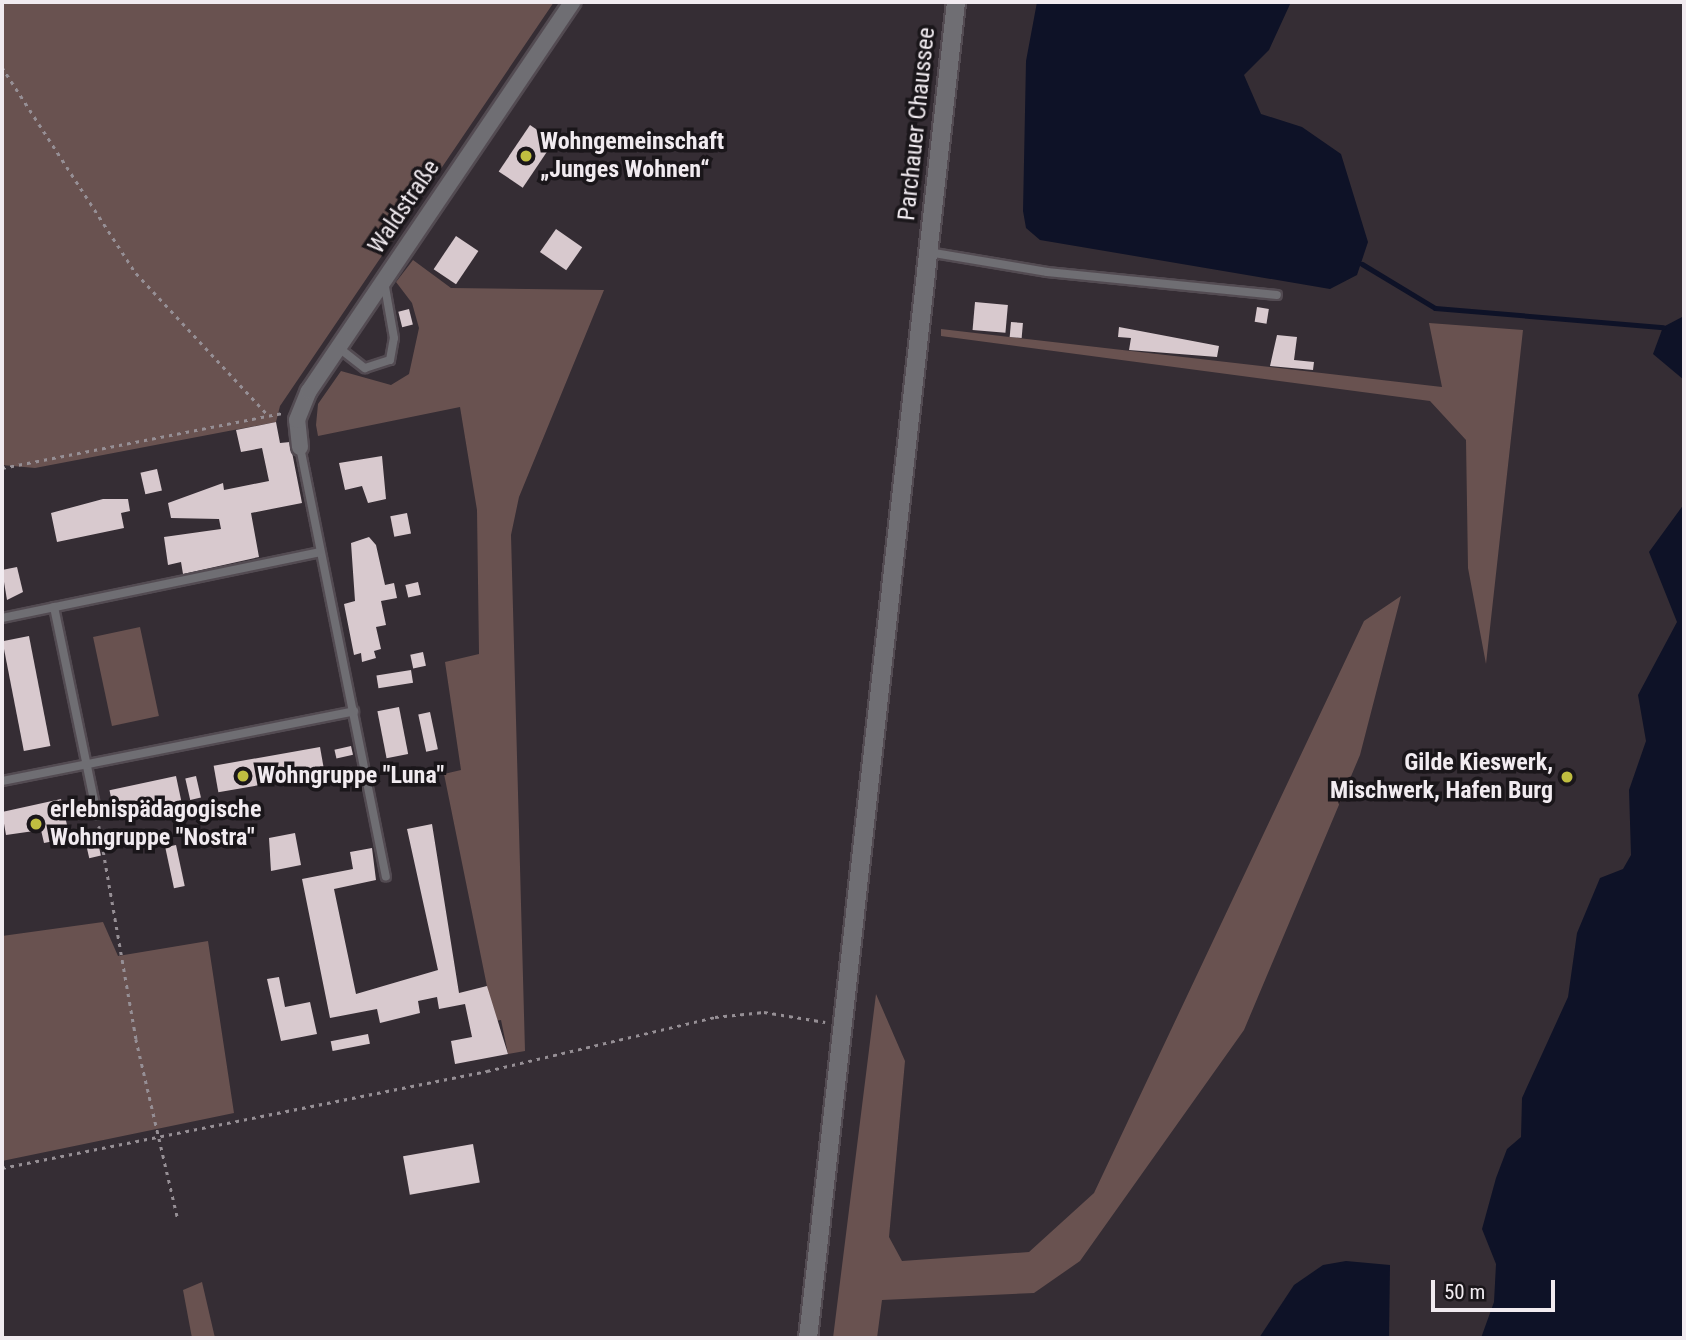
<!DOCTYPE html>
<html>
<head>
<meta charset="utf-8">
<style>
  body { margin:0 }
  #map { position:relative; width:1686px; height:1340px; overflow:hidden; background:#352d34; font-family:"Roboto Condensed",sans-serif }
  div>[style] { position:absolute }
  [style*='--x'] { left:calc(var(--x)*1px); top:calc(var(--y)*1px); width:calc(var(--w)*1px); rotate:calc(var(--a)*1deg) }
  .green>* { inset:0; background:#695250; transform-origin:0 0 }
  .water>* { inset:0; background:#0e1227 }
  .stream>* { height:5px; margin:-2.5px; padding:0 2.5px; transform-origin:2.5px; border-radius:2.5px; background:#0e1227 }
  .building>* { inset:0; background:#d8c9ce; transform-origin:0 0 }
  .path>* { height:2.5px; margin-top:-1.25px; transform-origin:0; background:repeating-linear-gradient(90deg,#968f95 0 3.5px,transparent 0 8.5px) }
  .roads { filter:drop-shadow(2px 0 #534b52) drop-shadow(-2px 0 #534b52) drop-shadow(0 2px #534b52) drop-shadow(0 -2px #534b52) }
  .service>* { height:8px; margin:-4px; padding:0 4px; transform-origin:4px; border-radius:4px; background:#6f6e73 }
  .minor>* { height:16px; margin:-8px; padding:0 8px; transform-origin:8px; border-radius:8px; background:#6f6e73 }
  .tertiary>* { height:18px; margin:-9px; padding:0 9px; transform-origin:9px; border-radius:9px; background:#6f6e73 }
  .dots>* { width:19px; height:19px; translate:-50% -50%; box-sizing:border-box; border:4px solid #1a161a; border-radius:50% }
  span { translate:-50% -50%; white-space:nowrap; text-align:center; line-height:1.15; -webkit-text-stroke:7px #1a161a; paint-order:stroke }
  .street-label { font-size:24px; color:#f1ebf0 }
  .poi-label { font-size:24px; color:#f1ebf0; font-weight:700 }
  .left { translate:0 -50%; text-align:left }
  .right { translate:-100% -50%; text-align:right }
  .frame { position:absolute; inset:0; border:4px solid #f1ebf0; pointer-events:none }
  .scale { position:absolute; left:1431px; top:1280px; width:124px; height:32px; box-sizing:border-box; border:4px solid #f1ebf0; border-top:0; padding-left:9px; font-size:21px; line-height:24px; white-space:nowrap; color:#f1ebf0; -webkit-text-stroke:5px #1a161a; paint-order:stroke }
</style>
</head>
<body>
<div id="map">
  <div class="green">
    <div style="clip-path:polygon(2px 2px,554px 2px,280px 406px,276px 422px,35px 468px,2px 465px)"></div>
    <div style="clip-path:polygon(413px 260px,451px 288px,604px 290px,519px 497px,511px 535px,525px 1051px,508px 1054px,501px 1020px,494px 1021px,444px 774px,461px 770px,445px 662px,479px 654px,477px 510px,460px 407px,318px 436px,316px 425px,318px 404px,341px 371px,391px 385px,409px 374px,419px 328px,412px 303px,396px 282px)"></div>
    <div style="clip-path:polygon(1429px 323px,1523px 330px,1486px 664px,1468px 568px,1466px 440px,1430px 401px,941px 336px,941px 329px,1442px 387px)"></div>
    <div style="clip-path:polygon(1401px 596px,1360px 755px,1244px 1030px,1080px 1261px,1034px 1293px,882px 1300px,877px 1338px,833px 1338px,876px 994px,905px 1061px,889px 1237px,902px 1261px,1029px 1252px,1094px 1193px,1364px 621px)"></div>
    <div style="left:140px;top:627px;width:91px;height:48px;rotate:78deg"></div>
    <div style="clip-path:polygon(103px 922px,118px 956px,208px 941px,234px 1113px,2px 1161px,2px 936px)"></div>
    <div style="clip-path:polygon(202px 1282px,215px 1338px,192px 1338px,183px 1290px)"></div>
  </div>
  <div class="water">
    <div style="clip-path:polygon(1037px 2px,1291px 2px,1269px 50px,1244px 75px,1261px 114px,1302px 127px,1341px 154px,1368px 242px,1357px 275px,1330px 289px,1040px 240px,1026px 228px,1023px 211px,1026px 61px)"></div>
    <div style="clip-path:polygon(1684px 316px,1684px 380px,1653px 354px,1663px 327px)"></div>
    <div style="clip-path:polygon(1684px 504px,1684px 1338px,1481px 1338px,1494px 1302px,1496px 1264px,1482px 1229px,1496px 1178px,1507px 1149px,1521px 1137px,1522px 1098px,1568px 997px,1577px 933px,1600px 878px,1623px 869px,1631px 855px,1629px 790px,1646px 741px,1638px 695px,1677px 622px,1649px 552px)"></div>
    <div style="clip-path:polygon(1346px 1261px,1390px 1265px,1389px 1338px,1259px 1338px,1294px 1285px,1323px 1265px)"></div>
  </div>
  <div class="stream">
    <div style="--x:1362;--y:264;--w:85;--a:31.1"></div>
    <div style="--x:1435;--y:308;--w:229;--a:4.8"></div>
  </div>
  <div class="building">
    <div style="left:530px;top:125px;width:29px;height:56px;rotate:34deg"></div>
    <div style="left:556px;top:229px;width:32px;height:28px;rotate:35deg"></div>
    <div style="left:456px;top:236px;width:27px;height:40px;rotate:34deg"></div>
    <div style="left:975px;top:302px;width:33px;height:28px;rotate:5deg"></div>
    <div style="left:1257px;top:307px;width:12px;height:15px;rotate:9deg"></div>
    <div style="left:409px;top:309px;width:16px;height:11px;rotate:76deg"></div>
    <div style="left:1011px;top:322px;width:12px;height:15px;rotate:5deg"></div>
    <div style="clip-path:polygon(1119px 327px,1219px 346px,1217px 357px,1129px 350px,1131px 338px,1118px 337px)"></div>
    <div style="clip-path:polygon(1277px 335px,1297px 337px,1294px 360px,1314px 362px,1313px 370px,1270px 366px)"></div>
    <div style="clip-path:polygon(276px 422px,280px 443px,290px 442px,302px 503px,251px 513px,259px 557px,183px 574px,181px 562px,168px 565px,164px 537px,221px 529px,219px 519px,171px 518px,168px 503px,223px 483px,224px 490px,269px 481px,262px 448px,241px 452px,236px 430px)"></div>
    <div style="clip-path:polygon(382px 456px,386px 499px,368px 503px,362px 486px,345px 490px,339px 463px)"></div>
    <div style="left:157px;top:469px;width:22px;height:17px;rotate:77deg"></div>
    <div style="clip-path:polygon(103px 499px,128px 499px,130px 511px,121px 513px,124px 528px,57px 542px,51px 513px)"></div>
    <div style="left:407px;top:513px;width:21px;height:17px;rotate:79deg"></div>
    <div style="clip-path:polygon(369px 537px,376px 545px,385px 585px,394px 583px,397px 598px,381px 601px,386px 625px,376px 627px,381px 649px,374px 651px,376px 658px,362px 662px,361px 653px,354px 655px,344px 604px,355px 601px,351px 543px)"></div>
    <div style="clip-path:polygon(17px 567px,23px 592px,7px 600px,2px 570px)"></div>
    <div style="left:418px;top:582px;width:13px;height:13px;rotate:77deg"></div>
    <div style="left:29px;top:636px;width:112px;height:27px;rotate:79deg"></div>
    <div style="left:423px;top:652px;width:14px;height:13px;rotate:78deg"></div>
    <div style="left:411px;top:670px;width:13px;height:35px;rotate:81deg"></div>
    <div style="left:399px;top:707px;width:48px;height:22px;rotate:79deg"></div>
    <div style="left:430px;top:712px;width:38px;height:12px;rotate:78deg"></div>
    <div style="left:351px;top:746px;width:9px;height:17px;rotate:77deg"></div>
    <div style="left:320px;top:747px;width:27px;height:108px;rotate:80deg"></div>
    <div style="left:176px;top:776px;width:25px;height:68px;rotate:78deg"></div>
    <div style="left:196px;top:776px;width:22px;height:11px;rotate:77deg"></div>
    <div style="clip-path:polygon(61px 799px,70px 838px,44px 843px,41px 830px,6px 835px,2px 812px)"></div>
    <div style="clip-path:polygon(432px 824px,459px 993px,487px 986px,508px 1054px,455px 1064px,451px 1041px,472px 1037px,465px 1004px,439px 1009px,437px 997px,418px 1001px,420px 1013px,380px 1023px,377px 1009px,330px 1018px,302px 879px,353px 869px,350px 852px,372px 848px,376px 880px,334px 889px,356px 994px,438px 970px,407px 829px)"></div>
    <div style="clip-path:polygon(295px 833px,301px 865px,271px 871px,269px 838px)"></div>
    <div style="left:96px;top:834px;width:22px;height:12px;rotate:77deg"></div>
    <div style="left:176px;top:845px;width:42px;height:11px;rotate:78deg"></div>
    <div style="clip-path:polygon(279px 977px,285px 1007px,310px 1002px,317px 1034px,281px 1041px,267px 979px)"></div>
    <div style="left:368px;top:1034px;width:10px;height:38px;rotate:79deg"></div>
    <div style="left:473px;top:1144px;width:39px;height:71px;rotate:80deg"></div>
  </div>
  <div class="path">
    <div style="--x:2;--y:67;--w:246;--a:57"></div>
    <div style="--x:136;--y:273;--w:195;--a:47.1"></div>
    <div style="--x:2;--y:468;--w:286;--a:-11.1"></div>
    <div style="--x:99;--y:826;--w:216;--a:80.1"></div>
    <div style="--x:136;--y:1039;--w:186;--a:76.9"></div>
    <div style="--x:2;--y:1168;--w:495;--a:-11.3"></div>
    <div style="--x:487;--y:1071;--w:234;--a:-13.3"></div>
    <div style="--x:715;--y:1017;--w:49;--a:-5.8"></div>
    <div style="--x:764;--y:1012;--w:62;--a:9.3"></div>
  </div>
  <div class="roads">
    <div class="service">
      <div style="--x:928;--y:252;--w:121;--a:9.5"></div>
      <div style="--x:1047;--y:272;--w:231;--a:5.7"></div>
      <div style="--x:339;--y:348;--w:33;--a:38"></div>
      <div style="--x:365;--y:368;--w:26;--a:-18"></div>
      <div style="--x:390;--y:360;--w:22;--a:-80"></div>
      <div style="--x:394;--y:338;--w:58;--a:-100"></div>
      <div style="--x:300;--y:447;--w:438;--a:78.7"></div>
      <div style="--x:54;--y:607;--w:212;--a:78.3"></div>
      <div style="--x:2;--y:618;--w:325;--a:-11.7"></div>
      <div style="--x:2;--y:781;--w:359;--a:-11.2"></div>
    </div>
    <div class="minor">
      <div style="--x:300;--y:447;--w:27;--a:-96"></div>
      <div style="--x:297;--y:420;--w:31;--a:-68"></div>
      <div style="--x:309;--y:391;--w:470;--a:-55.9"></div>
    </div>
    <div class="tertiary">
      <div style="--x:808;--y:1338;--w:1344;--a:-83.68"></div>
    </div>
  </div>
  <div class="dots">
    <div style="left:526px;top:156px;background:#c0be40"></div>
    <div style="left:243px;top:776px;background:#c0be40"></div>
    <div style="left:1567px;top:777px;background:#c0be40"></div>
    <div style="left:36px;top:824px;background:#c0be40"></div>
  </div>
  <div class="street-label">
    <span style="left:917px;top:124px;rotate:-84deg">Parchauer Chaussee</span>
    <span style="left:404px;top:207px;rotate:-56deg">Waldstraße</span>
  </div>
  <div class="poi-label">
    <span class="left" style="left:540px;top:156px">Wohngemeinschaft<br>„Junges Wohnen“</span>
    <span class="right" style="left:1553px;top:777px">Gilde Kieswerk,<br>Mischwerk, Hafen Burg</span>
    <span class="left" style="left:257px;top:776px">Wohngruppe "Luna"</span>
    <span class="left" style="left:50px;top:824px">erlebnispädagogische<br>Wohngruppe "Nostra"</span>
  </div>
  <div class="frame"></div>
  <div class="scale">50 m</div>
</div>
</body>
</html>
